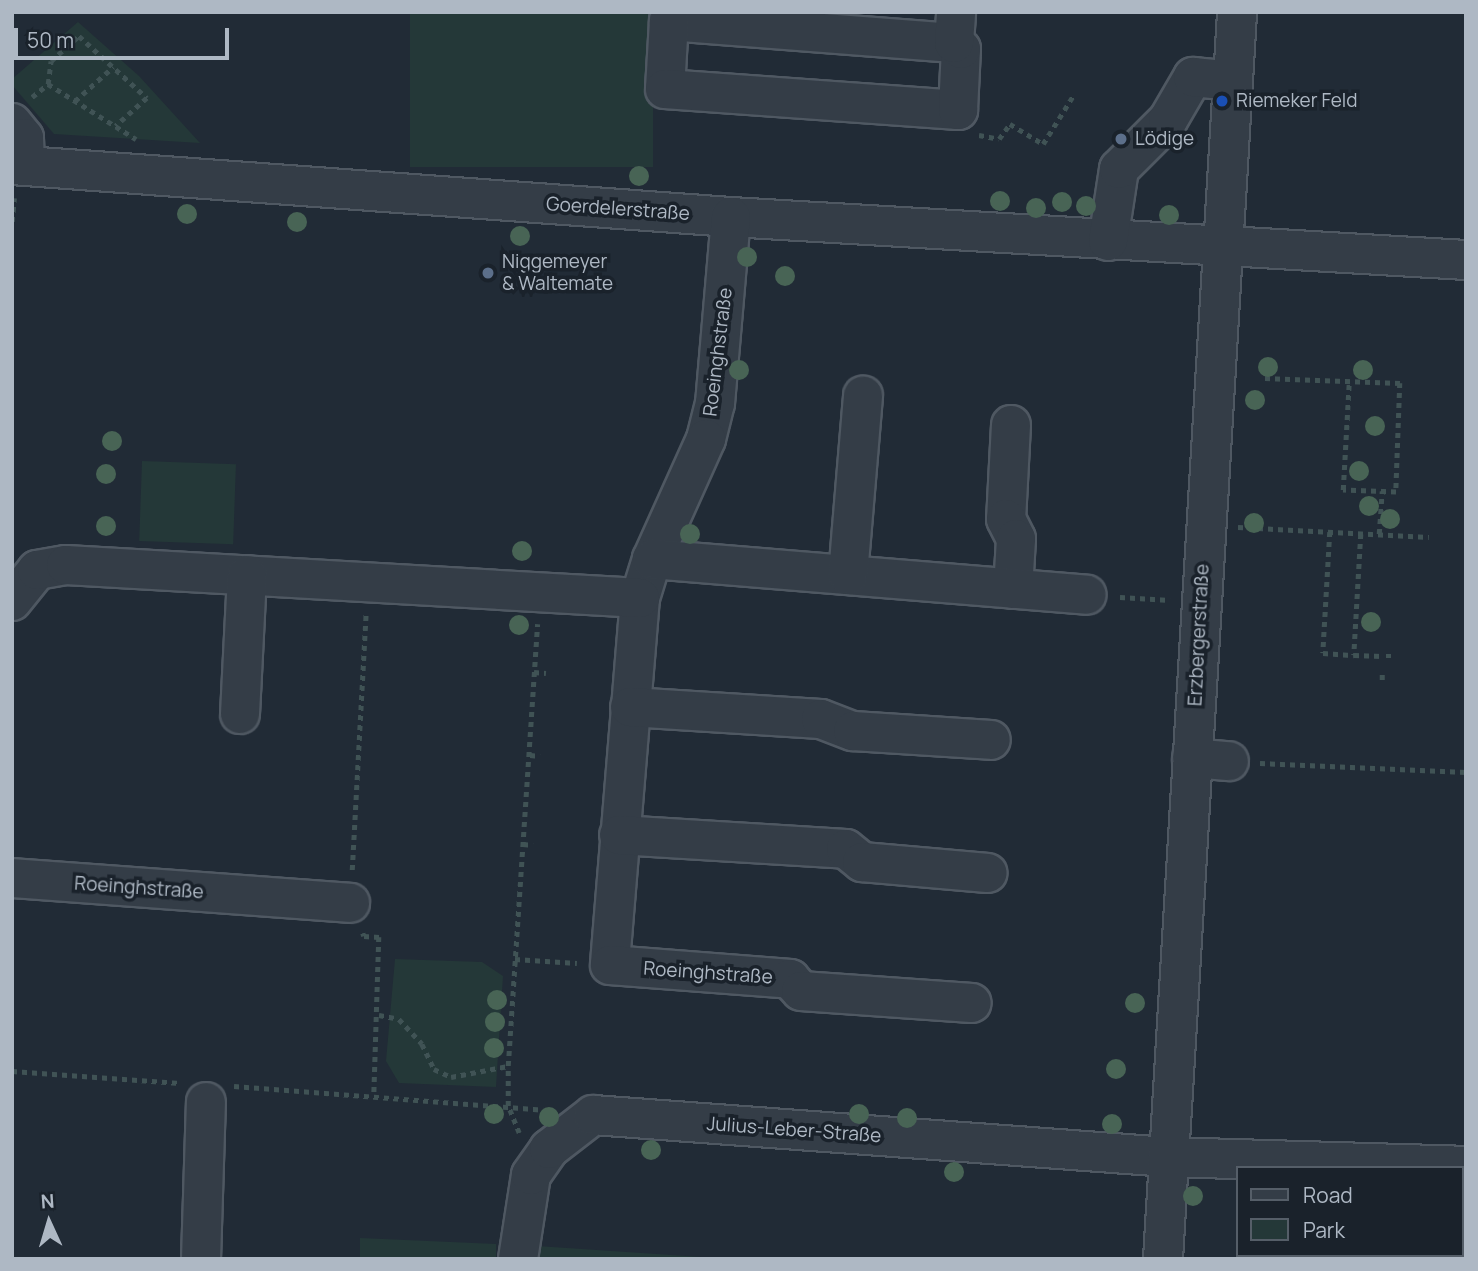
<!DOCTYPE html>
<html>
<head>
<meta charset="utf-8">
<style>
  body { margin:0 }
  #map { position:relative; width:1478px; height:1271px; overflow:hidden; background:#212b36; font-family:Manrope,sans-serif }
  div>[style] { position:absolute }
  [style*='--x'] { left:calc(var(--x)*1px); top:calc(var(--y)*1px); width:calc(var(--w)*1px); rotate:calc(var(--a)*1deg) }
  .green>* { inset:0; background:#243838; transform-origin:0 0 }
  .path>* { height:4.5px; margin-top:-2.25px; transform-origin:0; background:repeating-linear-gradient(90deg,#405355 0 5px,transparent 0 10px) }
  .roads { filter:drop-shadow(2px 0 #4f5862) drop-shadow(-2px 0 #4f5862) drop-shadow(0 2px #4f5862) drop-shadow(0 -2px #4f5862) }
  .minor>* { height:38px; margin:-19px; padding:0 19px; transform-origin:19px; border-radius:19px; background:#343d47 }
  .trees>* { width:20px; height:20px; margin:-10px; border-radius:50%; background:#486455 }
  .dots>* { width:19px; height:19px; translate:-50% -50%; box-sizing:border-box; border:4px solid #1a222b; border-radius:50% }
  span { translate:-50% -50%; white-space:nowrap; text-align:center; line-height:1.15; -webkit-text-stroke:7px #1a222b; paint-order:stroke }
  .poi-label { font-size:19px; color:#aeb8c4 }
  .left { translate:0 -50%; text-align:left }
  .street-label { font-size:19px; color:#aeb8c4 }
  .frame { position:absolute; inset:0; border:14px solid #aeb8c4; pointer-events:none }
  .legend { position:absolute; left:1236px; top:1166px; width:228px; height:91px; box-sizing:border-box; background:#1a222b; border:2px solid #555e68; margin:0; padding:9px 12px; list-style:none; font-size:21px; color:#aeb8c4 }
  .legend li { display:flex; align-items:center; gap:14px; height:35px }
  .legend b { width:35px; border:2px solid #555e68 }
  .north { position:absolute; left:14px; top:1187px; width:70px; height:70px; -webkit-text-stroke:5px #1a222b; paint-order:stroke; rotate:356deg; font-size:19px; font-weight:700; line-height:28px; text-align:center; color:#aeb8c4 }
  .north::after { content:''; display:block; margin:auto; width:24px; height:32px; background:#aeb8c4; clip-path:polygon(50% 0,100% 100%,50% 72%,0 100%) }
  .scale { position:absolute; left:14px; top:28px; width:215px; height:32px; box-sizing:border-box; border:4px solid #aeb8c4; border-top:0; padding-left:9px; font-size:21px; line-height:24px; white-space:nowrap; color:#aeb8c4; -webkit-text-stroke:5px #1a222b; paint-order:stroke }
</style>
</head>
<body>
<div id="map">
  <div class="green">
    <div style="left:410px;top:12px;width:243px;height:155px"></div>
    <div style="clip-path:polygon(78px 22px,139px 76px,200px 143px,54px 134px,12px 85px,12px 79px)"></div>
    <div style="left:142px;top:461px;width:94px;height:80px;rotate:2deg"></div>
    <div style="clip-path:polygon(395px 959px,482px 962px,503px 976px,496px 1087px,399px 1083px,386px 1061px)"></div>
    <div style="clip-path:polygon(360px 1238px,496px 1244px,496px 1259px,360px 1259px)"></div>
    <div style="clip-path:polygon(537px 1246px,731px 1259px,536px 1259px)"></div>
  </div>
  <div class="path">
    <div style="--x:48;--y:84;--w:23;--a:-83"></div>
    <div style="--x:51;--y:61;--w:38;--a:-42"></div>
    <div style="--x:79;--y:36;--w:92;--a:42.4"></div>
    <div style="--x:147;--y:98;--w:42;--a:137.9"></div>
    <div style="--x:32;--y:97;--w:21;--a:-39"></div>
    <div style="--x:48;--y:84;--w:104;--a:32"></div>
    <div style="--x:75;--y:101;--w:51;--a:-41.8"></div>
    <div style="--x:979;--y:135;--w:20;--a:11"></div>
    <div style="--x:999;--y:139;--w:19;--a:-54"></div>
    <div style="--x:1010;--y:124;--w:39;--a:31"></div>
    <div style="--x:1043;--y:144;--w:57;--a:-58"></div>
    <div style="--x:12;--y:222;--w:24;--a:-85"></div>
    <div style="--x:1265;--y:378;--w:135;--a:2.1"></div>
    <div style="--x:1400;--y:383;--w:109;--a:92.1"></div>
    <div style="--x:1396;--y:492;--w:53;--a:-177.8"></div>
    <div style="--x:1343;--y:490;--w:109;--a:-86.8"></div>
    <div style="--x:1238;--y:527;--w:191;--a:3"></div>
    <div style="--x:1330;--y:532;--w:121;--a:93.3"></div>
    <div style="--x:1323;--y:653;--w:31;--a:4"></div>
    <div style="--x:1361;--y:534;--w:121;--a:93.3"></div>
    <div style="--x:1354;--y:655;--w:28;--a:2"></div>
    <div style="--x:1379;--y:534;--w:43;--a:-86"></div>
    <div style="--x:1120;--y:597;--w:50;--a:3.4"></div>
    <div style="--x:1386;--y:656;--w:6;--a:0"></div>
    <div style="--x:534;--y:672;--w:12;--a:5"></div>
    <div style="--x:1382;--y:680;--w:9;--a:-90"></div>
    <div style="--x:530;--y:755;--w:10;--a:6"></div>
    <div style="--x:1260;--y:763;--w:206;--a:2.5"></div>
    <div style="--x:523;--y:844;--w:10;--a:6"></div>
    <div style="--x:352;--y:870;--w:256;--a:-86.9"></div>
    <div style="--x:363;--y:933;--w:3;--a:72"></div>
    <div style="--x:364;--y:936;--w:15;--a:4"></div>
    <div style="--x:379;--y:937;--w:158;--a:91.8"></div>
    <div style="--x:515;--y:959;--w:62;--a:3.7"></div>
    <div style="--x:379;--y:1015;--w:20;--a:11"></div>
    <div style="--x:399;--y:1019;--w:34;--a:47"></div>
    <div style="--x:422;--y:1044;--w:28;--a:64"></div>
    <div style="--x:434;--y:1069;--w:19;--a:25"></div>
    <div style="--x:451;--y:1077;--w:58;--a:-10.9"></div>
    <div style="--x:12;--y:1071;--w:168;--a:4.1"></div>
    <div style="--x:234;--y:1086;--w:310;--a:4.4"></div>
    <div style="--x:519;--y:1133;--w:29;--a:-112"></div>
    <div style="--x:508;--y:1106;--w:40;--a:-90"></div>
    <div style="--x:508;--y:1066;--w:443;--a:-86.2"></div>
  </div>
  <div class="roads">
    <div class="minor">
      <div style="--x:954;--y:43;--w:286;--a:-175.6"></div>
      <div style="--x:669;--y:21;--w:68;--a:93.4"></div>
      <div style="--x:665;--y:89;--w:294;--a:4.1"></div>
      <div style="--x:958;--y:110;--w:61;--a:-87.2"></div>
      <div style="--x:961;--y:49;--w:9;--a:-139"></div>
      <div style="--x:954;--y:43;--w:31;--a:-86"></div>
      <div style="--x:12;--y:123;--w:19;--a:51"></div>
      <div style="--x:24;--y:138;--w:27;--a:88"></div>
      <div style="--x:12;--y:165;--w:721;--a:4.14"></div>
      <div style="--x:731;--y:217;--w:736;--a:3.35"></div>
      <div style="--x:731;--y:217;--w:187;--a:94.9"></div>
      <div style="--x:715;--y:403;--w:37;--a:104"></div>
      <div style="--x:706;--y:439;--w:132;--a:114.2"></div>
      <div style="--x:652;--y:559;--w:41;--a:107.1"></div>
      <div style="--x:640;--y:598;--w:368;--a:94.7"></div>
      <div style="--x:610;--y:965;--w:181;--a:4.4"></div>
      <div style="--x:790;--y:979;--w:16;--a:47"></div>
      <div style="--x:801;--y:991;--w:171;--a:4"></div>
      <div style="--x:1108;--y:241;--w:73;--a:-81.3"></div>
      <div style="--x:1119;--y:169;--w:69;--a:-45"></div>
      <div style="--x:1168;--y:120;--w:50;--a:-59.8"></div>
      <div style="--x:1193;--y:77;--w:40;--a:5.7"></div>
      <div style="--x:1011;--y:425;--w:94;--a:93"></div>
      <div style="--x:1006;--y:519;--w:22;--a:63"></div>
      <div style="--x:1016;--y:539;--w:50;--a:93.4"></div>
      <div style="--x:652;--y:559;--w:436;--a:4.7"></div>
      <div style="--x:848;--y:575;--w:180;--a:-85.2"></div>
      <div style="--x:12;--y:601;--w:40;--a:-51"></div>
      <div style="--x:37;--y:570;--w:29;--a:-10"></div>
      <div style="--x:66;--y:565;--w:575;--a:3.29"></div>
      <div style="--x:630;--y:707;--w:191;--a:3.6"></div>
      <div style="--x:821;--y:719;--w:34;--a:21"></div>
      <div style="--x:853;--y:731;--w:138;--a:3.7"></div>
      <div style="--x:240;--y:714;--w:139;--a:-87.1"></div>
      <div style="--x:1192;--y:758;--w:37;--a:5"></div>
      <div style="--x:619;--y:835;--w:227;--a:3.5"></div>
      <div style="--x:846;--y:849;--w:21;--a:39"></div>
      <div style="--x:862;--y:862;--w:126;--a:5"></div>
      <div style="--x:12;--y:878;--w:339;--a:4.2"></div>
      <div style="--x:201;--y:1259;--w:157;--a:-88.2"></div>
      <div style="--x:518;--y:1259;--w:85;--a:-81.2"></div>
      <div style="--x:531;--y:1175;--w:32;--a:-55"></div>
      <div style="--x:549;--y:1149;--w:56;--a:-37.7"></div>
      <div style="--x:593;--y:1115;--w:576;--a:4.18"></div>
      <div style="--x:1167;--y:1157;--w:299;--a:1.7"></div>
      <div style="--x:1163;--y:1259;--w:1249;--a:-86.6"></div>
    </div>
  </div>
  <div class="trees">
    <div style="left:639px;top:176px"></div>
    <div style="left:1000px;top:201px"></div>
    <div style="left:1062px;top:202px"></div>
    <div style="left:1086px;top:206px"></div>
    <div style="left:1036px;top:208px"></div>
    <div style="left:187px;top:214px"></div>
    <div style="left:1169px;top:215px"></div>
    <div style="left:297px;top:222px"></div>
    <div style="left:520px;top:236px"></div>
    <div style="left:747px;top:257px"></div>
    <div style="left:785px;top:276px"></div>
    <div style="left:1268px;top:367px"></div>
    <div style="left:739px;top:370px"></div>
    <div style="left:1363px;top:370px"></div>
    <div style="left:1255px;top:400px"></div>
    <div style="left:1375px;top:426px"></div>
    <div style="left:112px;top:441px"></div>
    <div style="left:1359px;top:471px"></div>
    <div style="left:106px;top:474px"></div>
    <div style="left:1369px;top:506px"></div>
    <div style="left:1390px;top:519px"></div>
    <div style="left:1254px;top:523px"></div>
    <div style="left:106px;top:526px"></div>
    <div style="left:690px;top:534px"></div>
    <div style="left:522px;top:551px"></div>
    <div style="left:1371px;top:622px"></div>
    <div style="left:519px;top:625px"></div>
    <div style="left:497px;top:1000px"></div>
    <div style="left:1135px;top:1003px"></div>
    <div style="left:495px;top:1022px"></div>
    <div style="left:494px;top:1048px"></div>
    <div style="left:1116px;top:1069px"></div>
    <div style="left:494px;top:1114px"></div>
    <div style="left:859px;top:1114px"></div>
    <div style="left:549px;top:1117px"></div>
    <div style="left:907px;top:1118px"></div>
    <div style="left:1112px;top:1124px"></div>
    <div style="left:651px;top:1150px"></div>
    <div style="left:954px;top:1172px"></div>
    <div style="left:1193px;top:1196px"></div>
  </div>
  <div class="dots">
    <div style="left:1222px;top:101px;background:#1a4fb4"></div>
    <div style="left:1121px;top:139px;background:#5c6f8a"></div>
    <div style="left:488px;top:273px;background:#5c6f8a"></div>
  </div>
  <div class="poi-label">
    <span class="left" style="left:1236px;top:101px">Riemeker Feld</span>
    <span class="left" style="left:1135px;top:139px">Lödige</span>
    <span class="left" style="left:502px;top:273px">Niggemeyer<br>&amp; Waltemate</span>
  </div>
  <div class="street-label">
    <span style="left:618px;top:209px;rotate:4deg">Goerdelerstraße</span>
    <span style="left:718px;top:352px;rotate:-83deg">Roeinghstraße</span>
    <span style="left:1199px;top:635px;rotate:-87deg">Erzbergerstraße</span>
    <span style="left:139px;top:888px;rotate:4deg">Roeinghstraße</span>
    <span style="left:708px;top:973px;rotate:4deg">Roeinghstraße</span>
    <span style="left:794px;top:1130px;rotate:4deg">Julius-Leber-Straße</span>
  </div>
  <div class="frame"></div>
  <ul class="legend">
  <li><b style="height:9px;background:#343d47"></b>Road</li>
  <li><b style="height:19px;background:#243838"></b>Park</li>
  </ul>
  <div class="north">N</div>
  <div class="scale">50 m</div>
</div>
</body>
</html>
